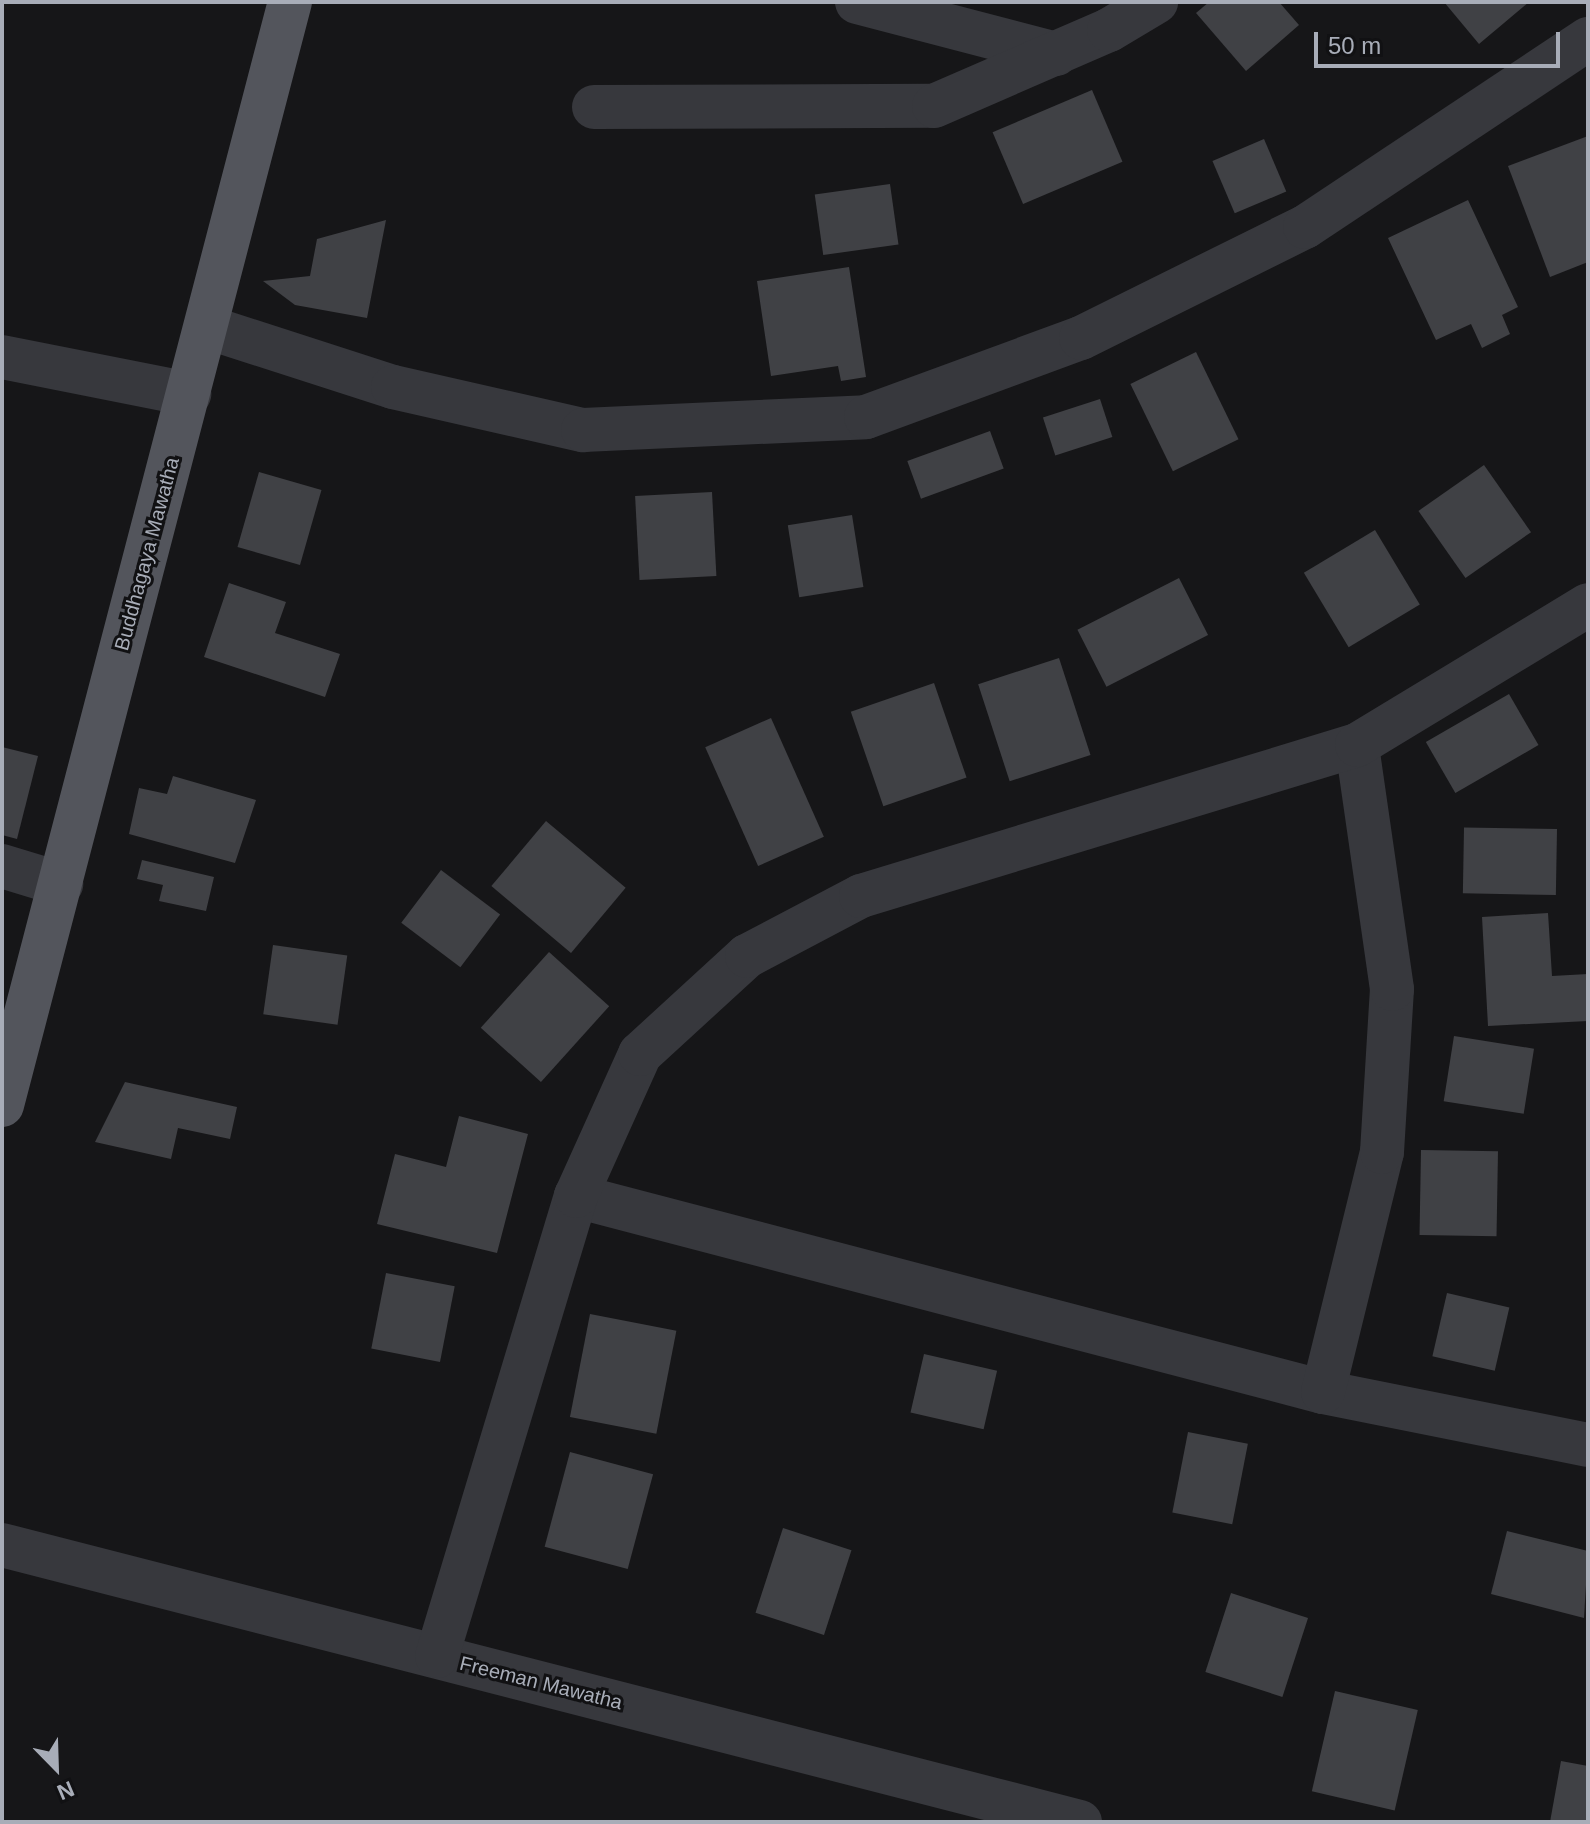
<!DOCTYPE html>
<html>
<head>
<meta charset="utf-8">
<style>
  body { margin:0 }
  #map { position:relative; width:1590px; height:1824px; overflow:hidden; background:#161618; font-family:Helvetica,sans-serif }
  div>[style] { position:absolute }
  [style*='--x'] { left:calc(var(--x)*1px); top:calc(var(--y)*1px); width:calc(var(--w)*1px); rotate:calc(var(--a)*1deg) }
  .building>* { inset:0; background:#404145; transform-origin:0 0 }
  .minor>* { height:44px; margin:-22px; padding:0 22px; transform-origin:22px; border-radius:22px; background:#37383d }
  .major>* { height:44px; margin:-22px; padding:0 22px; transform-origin:22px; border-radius:22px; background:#53555c }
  span { translate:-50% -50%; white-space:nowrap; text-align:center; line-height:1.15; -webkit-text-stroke:6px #111113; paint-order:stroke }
  .street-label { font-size:20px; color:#a8adb8 }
  .frame { position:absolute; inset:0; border:4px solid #a8adb8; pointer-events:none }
  .north { position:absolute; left:16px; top:1728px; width:80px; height:80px; -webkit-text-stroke:6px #111113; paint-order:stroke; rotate:157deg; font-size:22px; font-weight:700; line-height:32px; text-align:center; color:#a8adb8 }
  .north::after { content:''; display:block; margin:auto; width:28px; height:36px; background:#a8adb8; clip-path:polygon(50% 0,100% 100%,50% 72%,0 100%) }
  .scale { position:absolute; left:1314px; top:32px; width:246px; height:36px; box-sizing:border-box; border:4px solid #a8adb8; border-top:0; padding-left:10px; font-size:24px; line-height:28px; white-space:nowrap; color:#a8adb8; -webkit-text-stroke:6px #111113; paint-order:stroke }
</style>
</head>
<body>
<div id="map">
  <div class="building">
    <div style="clip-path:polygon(1209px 2px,1279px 2px,1299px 25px,1246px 71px,1196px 13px)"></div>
    <div style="clip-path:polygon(1444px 2px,1529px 2px,1479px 44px)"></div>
    <div style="left:1092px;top:90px;width:78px;height:108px;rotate:67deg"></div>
    <div style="clip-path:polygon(1588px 136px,1588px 262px,1550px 277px,1508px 166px)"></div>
    <div style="left:1264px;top:139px;width:57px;height:56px;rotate:67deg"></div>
    <div style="left:890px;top:184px;width:61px;height:76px;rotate:82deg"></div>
    <div style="clip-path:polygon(1468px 200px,1518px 307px,1502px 315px,1510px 334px,1482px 348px,1471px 324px,1436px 340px,1388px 238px)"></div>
    <div style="clip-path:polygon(386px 220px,367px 318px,295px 305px,263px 281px,310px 276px,317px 239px)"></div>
    <div style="clip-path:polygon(849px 267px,866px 377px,841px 381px,838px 366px,771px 376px,757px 281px)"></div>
    <div style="left:1196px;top:352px;width:97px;height:73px;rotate:64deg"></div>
    <div style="left:1100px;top:399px;width:40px;height:60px;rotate:72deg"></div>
    <div style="left:990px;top:431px;width:40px;height:88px;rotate:70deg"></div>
    <div style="left:1484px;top:465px;width:82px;height:80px;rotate:55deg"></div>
    <div style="left:259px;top:472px;width:65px;height:78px;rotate:16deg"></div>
    <div style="left:712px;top:492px;width:84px;height:77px;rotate:87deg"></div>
    <div style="left:852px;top:515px;width:73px;height:65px;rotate:81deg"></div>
    <div style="left:1375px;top:530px;width:87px;height:83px;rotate:59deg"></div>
    <div style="left:1179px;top:578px;width:64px;height:114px;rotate:63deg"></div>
    <div style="clip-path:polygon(229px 583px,286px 602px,275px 633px,340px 654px,325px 697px,204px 657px)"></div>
    <div style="left:1059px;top:658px;width:102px;height:85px;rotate:72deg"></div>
    <div style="left:934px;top:683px;width:100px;height:88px;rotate:71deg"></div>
    <div style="left:1509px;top:694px;width:59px;height:96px;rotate:60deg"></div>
    <div style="left:771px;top:718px;width:130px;height:72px;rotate:66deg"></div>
    <div style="clip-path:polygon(2px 747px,38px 756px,17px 839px,2px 835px)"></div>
    <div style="clip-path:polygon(173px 776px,256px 800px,235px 863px,129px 834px,139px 788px,167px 794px)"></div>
    <div style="left:546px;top:821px;width:104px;height:85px;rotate:40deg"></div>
    <div style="left:1557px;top:829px;width:66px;height:93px;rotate:91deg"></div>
    <div style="clip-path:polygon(142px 860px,214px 877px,206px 911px,159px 901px,163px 885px,137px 879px)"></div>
    <div style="left:441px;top:870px;width:74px;height:66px;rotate:37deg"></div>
    <div style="clip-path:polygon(1548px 913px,1552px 976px,1588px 974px,1588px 1021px,1488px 1026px,1482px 917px)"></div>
    <div style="left:273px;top:945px;width:75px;height:70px;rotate:8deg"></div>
    <div style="left:549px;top:952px;width:81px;height:102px;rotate:42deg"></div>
    <div style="left:1454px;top:1036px;width:81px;height:66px;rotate:9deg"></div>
    <div style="clip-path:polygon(125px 1082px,237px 1107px,230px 1139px,178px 1128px,171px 1159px,95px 1142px)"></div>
    <div style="clip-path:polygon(459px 1116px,528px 1134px,497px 1253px,377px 1224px,395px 1154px,446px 1167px)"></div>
    <div style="left:1421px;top:1150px;width:77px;height:85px;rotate:1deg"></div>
    <div style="left:386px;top:1273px;width:70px;height:77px;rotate:11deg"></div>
    <div style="left:1447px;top:1293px;width:64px;height:65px;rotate:13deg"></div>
    <div style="left:590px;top:1314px;width:88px;height:105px;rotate:11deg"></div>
    <div style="left:924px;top:1354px;width:75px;height:60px;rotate:13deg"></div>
    <div style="left:1188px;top:1432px;width:61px;height:82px;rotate:11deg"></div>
    <div style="left:570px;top:1452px;width:86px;height:98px;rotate:15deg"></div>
    <div style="left:783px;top:1528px;width:72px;height:89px;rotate:18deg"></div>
    <div style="clip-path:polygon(1507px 1531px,1588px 1551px,1584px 1618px,1491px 1594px)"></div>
    <div style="left:1231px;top:1593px;width:81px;height:83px;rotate:18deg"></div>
    <div style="left:1335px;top:1691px;width:85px;height:103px;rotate:13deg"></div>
    <div style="clip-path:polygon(1561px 1761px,1588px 1766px,1588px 1822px,1550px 1822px)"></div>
  </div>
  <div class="minor">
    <div style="--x:857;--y:2;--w:206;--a:14.6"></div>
    <div style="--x:594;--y:107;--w:340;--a:-0.2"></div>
    <div style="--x:934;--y:106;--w:191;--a:-23.5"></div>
    <div style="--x:1109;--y:30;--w:55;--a:-30.8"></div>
    <div style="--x:207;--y:327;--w:195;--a:17.9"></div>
    <div style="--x:393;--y:387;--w:195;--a:12.8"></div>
    <div style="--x:583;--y:430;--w:283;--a:-2.6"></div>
    <div style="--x:866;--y:417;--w:229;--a:-20.2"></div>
    <div style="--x:1081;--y:338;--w:250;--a:-26.4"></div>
    <div style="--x:1305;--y:227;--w:340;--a:-33.6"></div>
    <div style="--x:2;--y:357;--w:191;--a:11.2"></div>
    <div style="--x:2;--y:866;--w:62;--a:17"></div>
    <div style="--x:576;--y:1196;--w:772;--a:14.7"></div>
    <div style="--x:1323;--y:1392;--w:270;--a:11.3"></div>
    <div style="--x:1323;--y:1392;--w:247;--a:-76.2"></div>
    <div style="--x:1382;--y:1152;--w:163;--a:-86.5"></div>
    <div style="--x:1392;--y:989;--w:246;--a:-98.2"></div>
    <div style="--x:2;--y:1545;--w:1113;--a:14.41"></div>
    <div style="--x:437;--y:1656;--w:481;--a:-73.2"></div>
    <div style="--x:576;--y:1196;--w:156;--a:-65.7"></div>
    <div style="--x:640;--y:1054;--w:145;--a:-42.5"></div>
    <div style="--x:747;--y:956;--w:129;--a:-27.8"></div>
    <div style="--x:861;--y:896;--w:518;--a:-16.93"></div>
    <div style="--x:1357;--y:745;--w:270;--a:-31.2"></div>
  </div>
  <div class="major">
    <div style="--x:2;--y:1105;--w:1140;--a:-75.37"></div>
  </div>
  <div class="street-label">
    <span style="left:147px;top:554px;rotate:-75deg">Buddhagaya Mawatha</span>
    <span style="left:541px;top:1683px;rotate:14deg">Freeman Mawatha</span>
  </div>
  <div class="frame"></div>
  <div class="north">N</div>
  <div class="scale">50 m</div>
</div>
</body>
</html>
